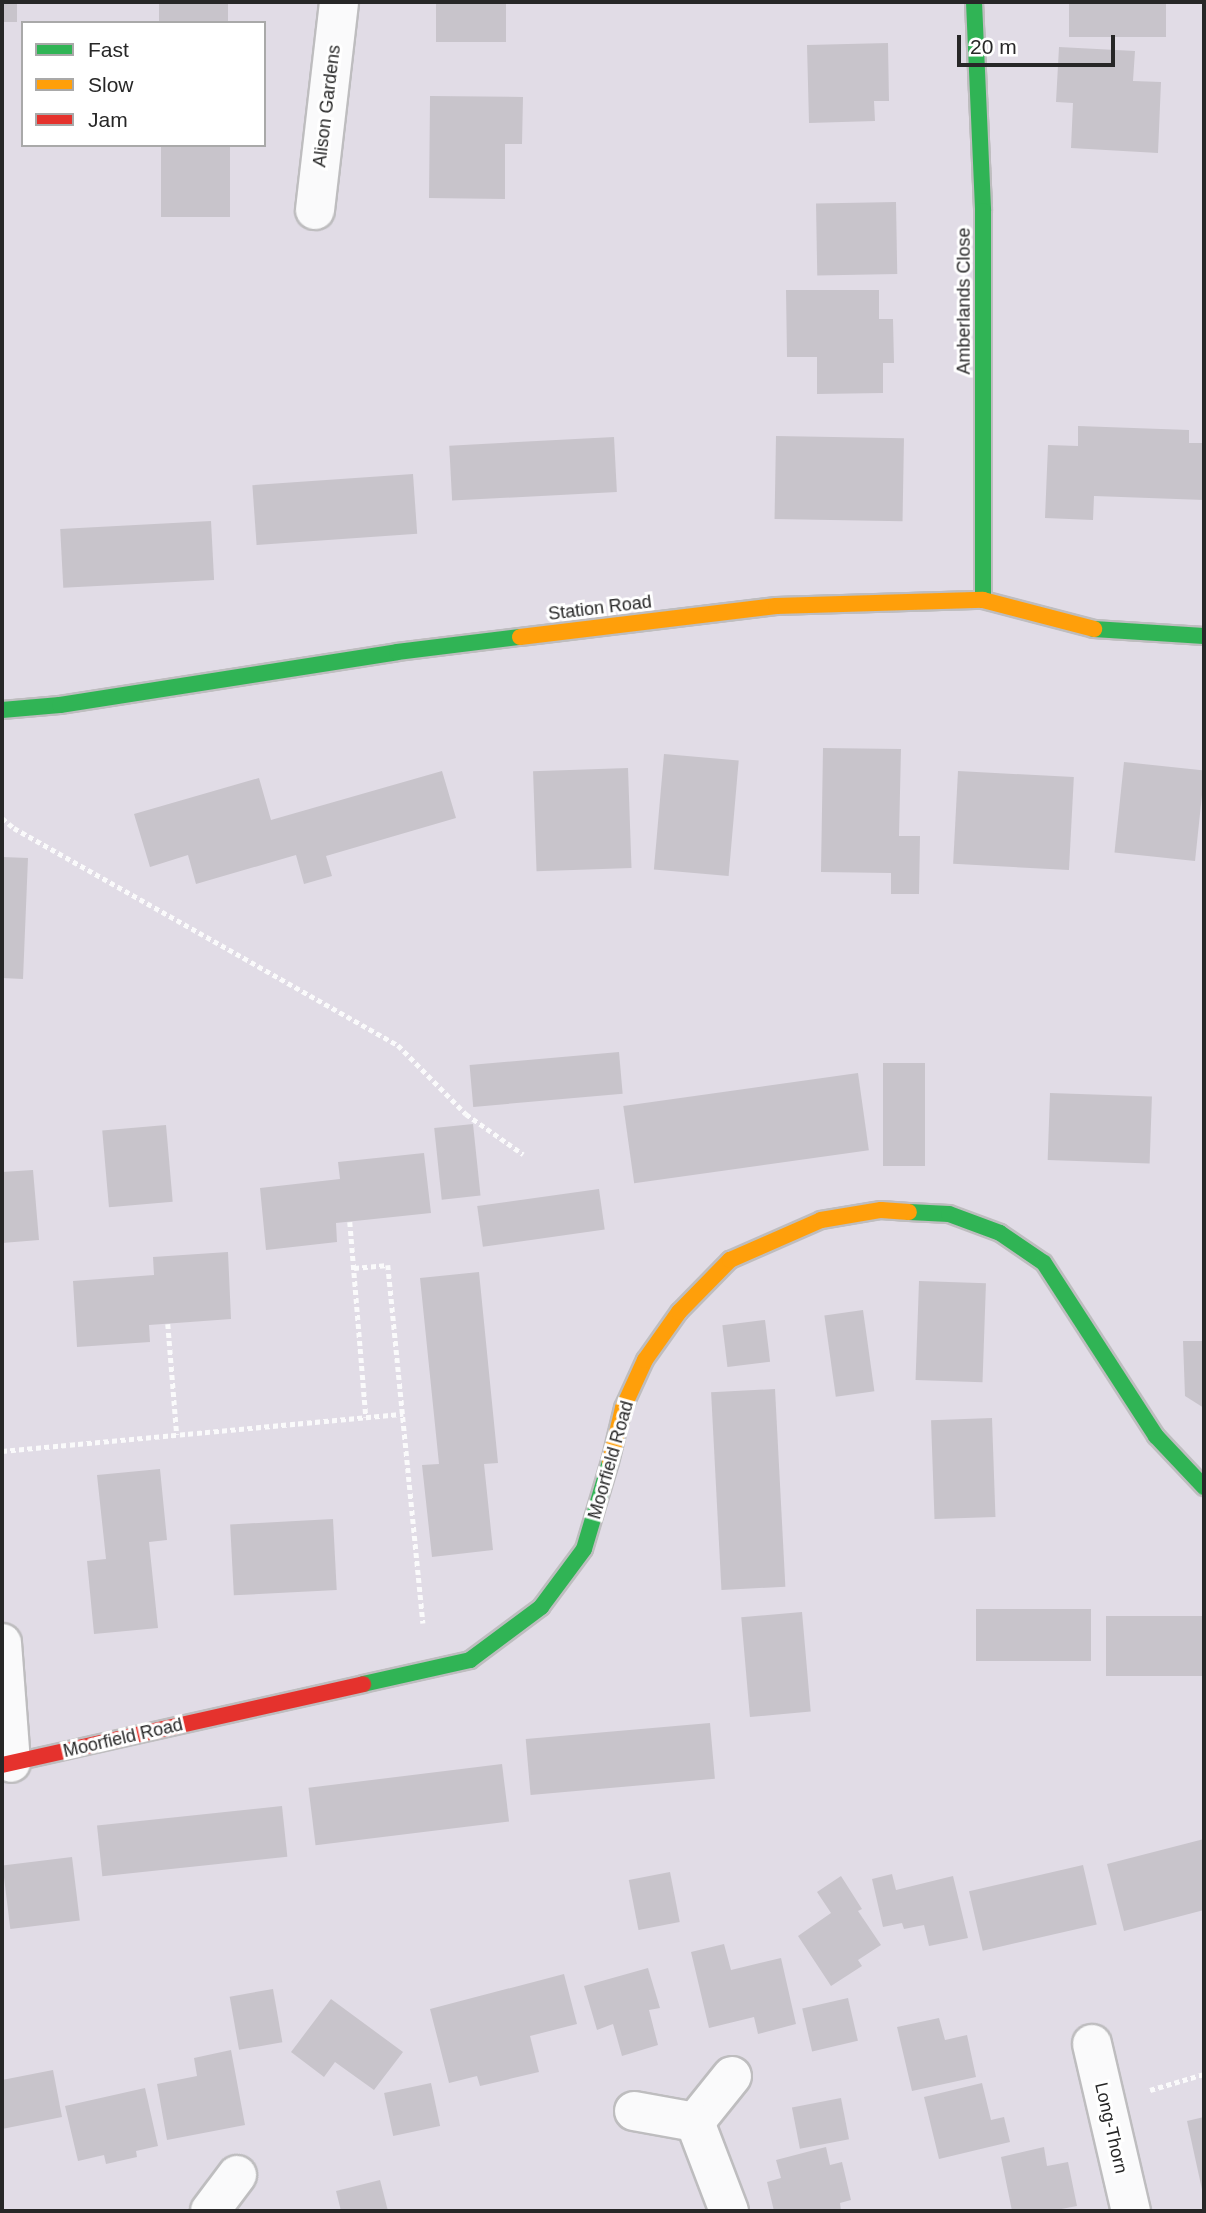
<!DOCTYPE html>
<html>
<head>
<meta charset="utf-8">
<style>
  body { margin:0 }
  #map { position:relative; width:1206px; height:2213px; overflow:hidden; background:#e1dce6; font-family:Helvetica,sans-serif }
  div>[style] { position:absolute }
  [style*='--x'] { left:calc(var(--x)*1px); top:calc(var(--y)*1px); width:calc(var(--w)*1px); rotate:calc(var(--a)*1deg) }
  .building>* { inset:0; background:#c8c4cb; transform-origin:0 0 }
  .path>* { height:4.5px; margin-top:-2.25px; transform-origin:0; background:repeating-linear-gradient(90deg,#fafafb 0 5px,transparent 0 8.5px) }
  .roads { filter:drop-shadow(2px 0 #bebdbf) drop-shadow(-2px 0 #bebdbf) drop-shadow(0 2px #bebdbf) drop-shadow(0 -2px #bebdbf) }
  .street>* { height:38px; margin:-19px; padding:0 19px; transform-origin:19px; border-radius:19px; background:#fafafb }
  .fast>* { height:16px; margin:-8px; padding:0 8px; transform-origin:8px; border-radius:8px; background:#30b455 }
  .slow>* { height:16px; margin:-8px; padding:0 8px; transform-origin:8px; border-radius:8px; background:#ff9f0a }
  .jam>* { height:16px; margin:-8px; padding:0 8px; transform-origin:8px; border-radius:8px; background:#e5322d }
  span { translate:-50% -50%; white-space:nowrap; text-align:center; line-height:1.15; -webkit-text-stroke:6px #fff; paint-order:stroke }
  .street-label { font-size:18px; color:#272727 }
  .frame { position:absolute; inset:0; border:4px solid #272727; pointer-events:none }
  .legend { position:absolute; left:21px; top:21px; width:245px; height:126px; box-sizing:border-box; background:#fff; border:2px solid #a9a9a9; margin:0; padding:9px 12px; list-style:none; font-size:21px; color:#272727 }
  .legend li { display:flex; align-items:center; gap:14px; height:35px }
  .legend b { width:35px; border:2px solid #a9a9a9 }
  .scale { position:absolute; left:957px; top:35px; width:158px; height:32px; box-sizing:border-box; border:4px solid #272727; border-top:0; padding-left:9px; font-size:21px; line-height:24px; white-space:nowrap; color:#272727; -webkit-text-stroke:5px #fff; paint-order:stroke }
</style>
</head>
<body>
<div id="map">
  <div class="building">
    <div style="left:2px;top:2px;width:15px;height:20px"></div>
    <div style="left:159px;top:2px;width:69px;height:21px"></div>
    <div style="left:436px;top:2px;width:70px;height:40px"></div>
    <div style="left:1069px;top:2px;width:97px;height:35px"></div>
    <div style="clip-path:polygon(888px 43px,889px 101px,874px 101px,875px 121px,809px 123px,807px 45px)"></div>
    <div style="clip-path:polygon(1059px 47px,1135px 51px,1133px 81px,1161px 82px,1158px 153px,1071px 148px,1073px 103px,1056px 102px)"></div>
    <div style="clip-path:polygon(430px 96px,523px 97px,522px 144px,505px 144px,505px 199px,429px 198px)"></div>
    <div style="left:161px;top:145px;width:69px;height:72px"></div>
    <div style="left:896px;top:202px;width:72px;height:80px;rotate:89deg"></div>
    <div style="clip-path:polygon(786px 290px,879px 290px,879px 319px,893px 319px,894px 363px,883px 363px,883px 393px,817px 394px,817px 357px,787px 357px)"></div>
    <div style="clip-path:polygon(1078px 426px,1189px 430px,1189px 443px,1204px 443px,1204px 500px,1094px 496px,1093px 520px,1045px 518px,1048px 445px,1078px 446px)"></div>
    <div style="left:776px;top:436px;width:128px;height:83px;rotate:1deg"></div>
    <div style="left:614px;top:437px;width:55px;height:165px;rotate:87deg"></div>
    <div style="left:413px;top:474px;width:60px;height:161px;rotate:86deg"></div>
    <div style="left:211px;top:521px;width:59px;height:151px;rotate:87deg"></div>
    <div style="clip-path:polygon(823px 748px,901px 749px,899px 836px,920px 836px,919px 894px,891px 894px,891px 873px,821px 872px)"></div>
    <div style="left:664px;top:754px;width:75px;height:116px;rotate:5deg"></div>
    <div style="left:1124px;top:762px;width:81px;height:91px;rotate:6deg"></div>
    <div style="left:628px;top:768px;width:100px;height:95px;rotate:88deg"></div>
    <div style="clip-path:polygon(442px 771px,456px 818px,326px 856px,332px 876px,304px 884px,296px 855px,196px 884px,188px 855px,150px 867px,134px 814px,259px 778px,271px 820px)"></div>
    <div style="left:958px;top:771px;width:116px;height:93px;rotate:3deg"></div>
    <div style="clip-path:polygon(2px 857px,28px 858px,23px 979px,2px 978px)"></div>
    <div style="left:619px;top:1052px;width:42px;height:150px;rotate:85deg"></div>
    <div style="left:883px;top:1063px;width:42px;height:103px"></div>
    <div style="left:858px;top:1073px;width:78px;height:237px;rotate:82deg"></div>
    <div style="left:1050px;top:1093px;width:102px;height:67px;rotate:2deg"></div>
    <div style="left:473px;top:1124px;width:72px;height:39px;rotate:84deg"></div>
    <div style="left:166px;top:1125px;width:77px;height:64px;rotate:85deg"></div>
    <div style="clip-path:polygon(424px 1153px,431px 1213px,336px 1223px,337px 1242px,266px 1250px,260px 1188px,340px 1179px,338px 1162px)"></div>
    <div style="clip-path:polygon(33px 1170px,39px 1240px,2px 1243px,2px 1172px)"></div>
    <div style="left:599px;top:1189px;width:41px;height:123px;rotate:82deg"></div>
    <div style="clip-path:polygon(228px 1252px,231px 1319px,149px 1325px,150px 1342px,77px 1347px,73px 1281px,154px 1275px,153px 1257px)"></div>
    <div style="clip-path:polygon(479px 1272px,498px 1463px,484px 1464px,493px 1550px,432px 1557px,422px 1465px,439px 1464px,420px 1278px)"></div>
    <div style="left:919px;top:1281px;width:67px;height:99px;rotate:2deg"></div>
    <div style="left:863px;top:1310px;width:82px;height:39px;rotate:82deg"></div>
    <div style="left:765px;top:1320px;width:42px;height:43px;rotate:83deg"></div>
    <div style="clip-path:polygon(1183px 1341px,1204px 1341px,1204px 1408px,1185px 1396px)"></div>
    <div style="left:775px;top:1389px;width:198px;height:64px;rotate:87deg"></div>
    <div style="left:992px;top:1418px;width:99px;height:61px;rotate:88deg"></div>
    <div style="clip-path:polygon(160px 1469px,167px 1540px,149px 1542px,158px 1628px,94px 1634px,87px 1561px,106px 1559px,97px 1475px)"></div>
    <div style="left:333px;top:1519px;width:71px;height:103px;rotate:87deg"></div>
    <div style="left:976px;top:1609px;width:115px;height:52px"></div>
    <div style="left:802px;top:1612px;width:100px;height:61px;rotate:85deg"></div>
    <div style="left:1204px;top:1616px;width:60px;height:98px;rotate:90deg"></div>
    <div style="left:710px;top:1723px;width:56px;height:185px;rotate:85deg"></div>
    <div style="left:502px;top:1764px;width:58px;height:195px;rotate:83deg"></div>
    <div style="left:282px;top:1806px;width:51px;height:186px;rotate:84deg"></div>
    <div style="clip-path:polygon(1204px 1839px,1204px 1910px,1124px 1931px,1107px 1864px)"></div>
    <div style="left:72px;top:1857px;width:64px;height:70px;rotate:83deg"></div>
    <div style="left:1083px;top:1865px;width:61px;height:117px;rotate:77deg"></div>
    <div style="left:670px;top:1872px;width:51px;height:42px;rotate:79deg"></div>
    <div style="clip-path:polygon(892px 1874px,896px 1890px,953px 1876px,968px 1938px,929px 1946px,924px 1925px,904px 1929px,902px 1923px,883px 1927px,872px 1879px)"></div>
    <div style="clip-path:polygon(841px 1876px,862px 1909px,858px 1911px,881px 1945px,858px 1960px,862px 1966px,831px 1986px,798px 1936px,831px 1913px,817px 1892px)"></div>
    <div style="clip-path:polygon(724px 1944px,731px 1970px,781px 1958px,796px 2024px,758px 2034px,754px 2017px,709px 2028px,691px 1952px)"></div>
    <div style="clip-path:polygon(648px 1968px,660px 2008px,649px 2010px,658px 2045px,622px 2056px,613px 2024px,597px 2030px,584px 1986px)"></div>
    <div style="clip-path:polygon(564px 1974px,577px 2024px,530px 2036px,539px 2072px,480px 2086px,477px 2076px,449px 2083px,430px 2009px)"></div>
    <div style="left:273px;top:1989px;width:54px;height:44px;rotate:80deg"></div>
    <div style="left:848px;top:1998px;width:44px;height:47px;rotate:77deg"></div>
    <div style="clip-path:polygon(331px 1999px,403px 2052px,374px 2090px,335px 2062px,324px 2077px,291px 2052px)"></div>
    <div style="clip-path:polygon(939px 2018px,945px 2040px,967px 2035px,976px 2077px,912px 2091px,897px 2027px)"></div>
    <div style="clip-path:polygon(231px 2050px,245px 2125px,167px 2140px,157px 2084px,197px 2076px,194px 2058px)"></div>
    <div style="clip-path:polygon(53px 2070px,62px 2117px,2px 2129px,2px 2080px)"></div>
    <div style="left:431px;top:2083px;width:44px;height:48px;rotate:78deg"></div>
    <div style="clip-path:polygon(982px 2083px,991px 2120px,1004px 2117px,1010px 2142px,939px 2159px,924px 2097px)"></div>
    <div style="clip-path:polygon(145px 2088px,158px 2146px,136px 2151px,137px 2157px,106px 2164px,104px 2155px,78px 2161px,65px 2106px)"></div>
    <div style="left:841px;top:2098px;width:42px;height:50px;rotate:79deg"></div>
    <div style="clip-path:polygon(1204px 2117px,1204px 2193px,1203px 2194px,1187px 2121px)"></div>
    <div style="clip-path:polygon(826px 2147px,830px 2165px,842px 2162px,851px 2200px,840px 2203px,841px 2211px,783px 2211px,783px 2209px,774px 2211px,767px 2182px,781px 2178px,776px 2160px)"></div>
    <div style="clip-path:polygon(1044px 2147px,1047px 2166px,1068px 2162px,1077px 2206px,1051px 2211px,1012px 2211px,1001px 2157px)"></div>
    <div style="clip-path:polygon(380px 2180px,388px 2211px,341px 2211px,336px 2191px)"></div>
  </div>
  <div class="path">
    <div style="--x:2;--y:818;--w:16;--a:40"></div>
    <div style="--x:14;--y:828;--w:441;--a:29.5"></div>
    <div style="--x:398;--y:1045;--w:97;--a:45.4"></div>
    <div style="--x:466;--y:1114;--w:70;--a:35.1"></div>
    <div style="--x:350;--y:1222;--w:196;--a:85.3"></div>
    <div style="--x:354;--y:1268;--w:34;--a:-5"></div>
    <div style="--x:388;--y:1265;--w:360;--a:84.4"></div>
    <div style="--x:168;--y:1324;--w:111;--a:85.4"></div>
    <div style="--x:2;--y:1451;--w:403;--a:-5.3"></div>
    <div style="--x:1150;--y:2090;--w:56;--a:-16.5"></div>
  </div>
  <div class="roads">
    <div class="street">
      <div style="--x:315;--y:210;--w:209;--a:-83.4"></div>
      <div style="--x:2;--y:1643;--w:120;--a:85.7"></div>
      <div style="--x:1092;--y:2044;--w:171;--a:76.9"></div>
      <div style="--x:634;--y:2111;--w:62;--a:10.2"></div>
      <div style="--x:695;--y:2122;--w:59;--a:-51.2"></div>
      <div style="--x:695;--y:2122;--w:95;--a:69.1"></div>
      <div style="--x:210;--y:2211;--w:45;--a:-53.1"></div>
    </div>
    <div class="fast">
      <div style="--x:974;--y:2;--w:209;--a:87.5"></div>
      <div style="--x:983;--y:211;--w:389;--a:90"></div>
      <div style="--x:1094;--y:629;--w:110;--a:3.6"></div>
      <div style="--x:2;--y:710;--w:58;--a:-4.9"></div>
      <div style="--x:60;--y:705;--w:341;--a:-8.9"></div>
      <div style="--x:397;--y:652;--w:124;--a:-7"></div>
      <div style="--x:909;--y:1212;--w:40;--a:2.9"></div>
      <div style="--x:949;--y:1214;--w:54;--a:20.4"></div>
      <div style="--x:1000;--y:1233;--w:53;--a:34.3"></div>
      <div style="--x:1044;--y:1263;--w:206;--a:57.1"></div>
      <div style="--x:1156;--y:1436;--w:70;--a:46.7"></div>
      <div style="--x:363;--y:1684;--w:110;--a:-12.6"></div>
      <div style="--x:470;--y:1660;--w:89;--a:-36.7"></div>
      <div style="--x:541;--y:1607;--w:72;--a:-53.4"></div>
      <div style="--x:584;--y:1549;--w:91;--a:-73.4"></div>
    </div>
    <div class="slow">
      <div style="--x:520;--y:637;--w:258;--a:-6.9"></div>
      <div style="--x:776;--y:606;--w:207;--a:-1.7"></div>
      <div style="--x:983;--y:600;--w:115;--a:14.6"></div>
      <div style="--x:610;--y:1462;--w:56;--a:-76.5"></div>
      <div style="--x:623;--y:1408;--w:53;--a:-65.4"></div>
      <div style="--x:645;--y:1360;--w:59;--a:-54.7"></div>
      <div style="--x:679;--y:1312;--w:73;--a:-45.6"></div>
      <div style="--x:730;--y:1260;--w:99;--a:-23.7"></div>
      <div style="--x:821;--y:1220;--w:61;--a:-9.5"></div>
      <div style="--x:881;--y:1210;--w:28;--a:4"></div>
    </div>
    <div class="jam">
      <div style="--x:2;--y:1765;--w:370;--a:-12.6"></div>
    </div>
  </div>
  <div class="street-label">
    <span style="left:327px;top:106px;rotate:-83deg">Alison Gardens</span>
    <span style="left:964px;top:301px;rotate:-90deg">Amberlands Close</span>
    <span style="left:600px;top:608px;rotate:-7deg">Station Road</span>
    <span style="left:611px;top:1460px;rotate:-74deg">Moorfield Road</span>
    <span style="left:123px;top:1738px;rotate:-13deg">Moorfield Road</span>
    <span style="left:1111px;top:2128px;rotate:77deg">Long-Thorn</span>
  </div>
  <div class="frame"></div>
  <ul class="legend">
  <li><b style="height:9px;background:#30b455"></b>Fast</li>
  <li><b style="height:9px;background:#ff9f0a"></b>Slow</li>
  <li><b style="height:9px;background:#e5322d"></b>Jam</li>
  </ul>
  <div class="scale">20 m</div>
</div>
</body>
</html>
